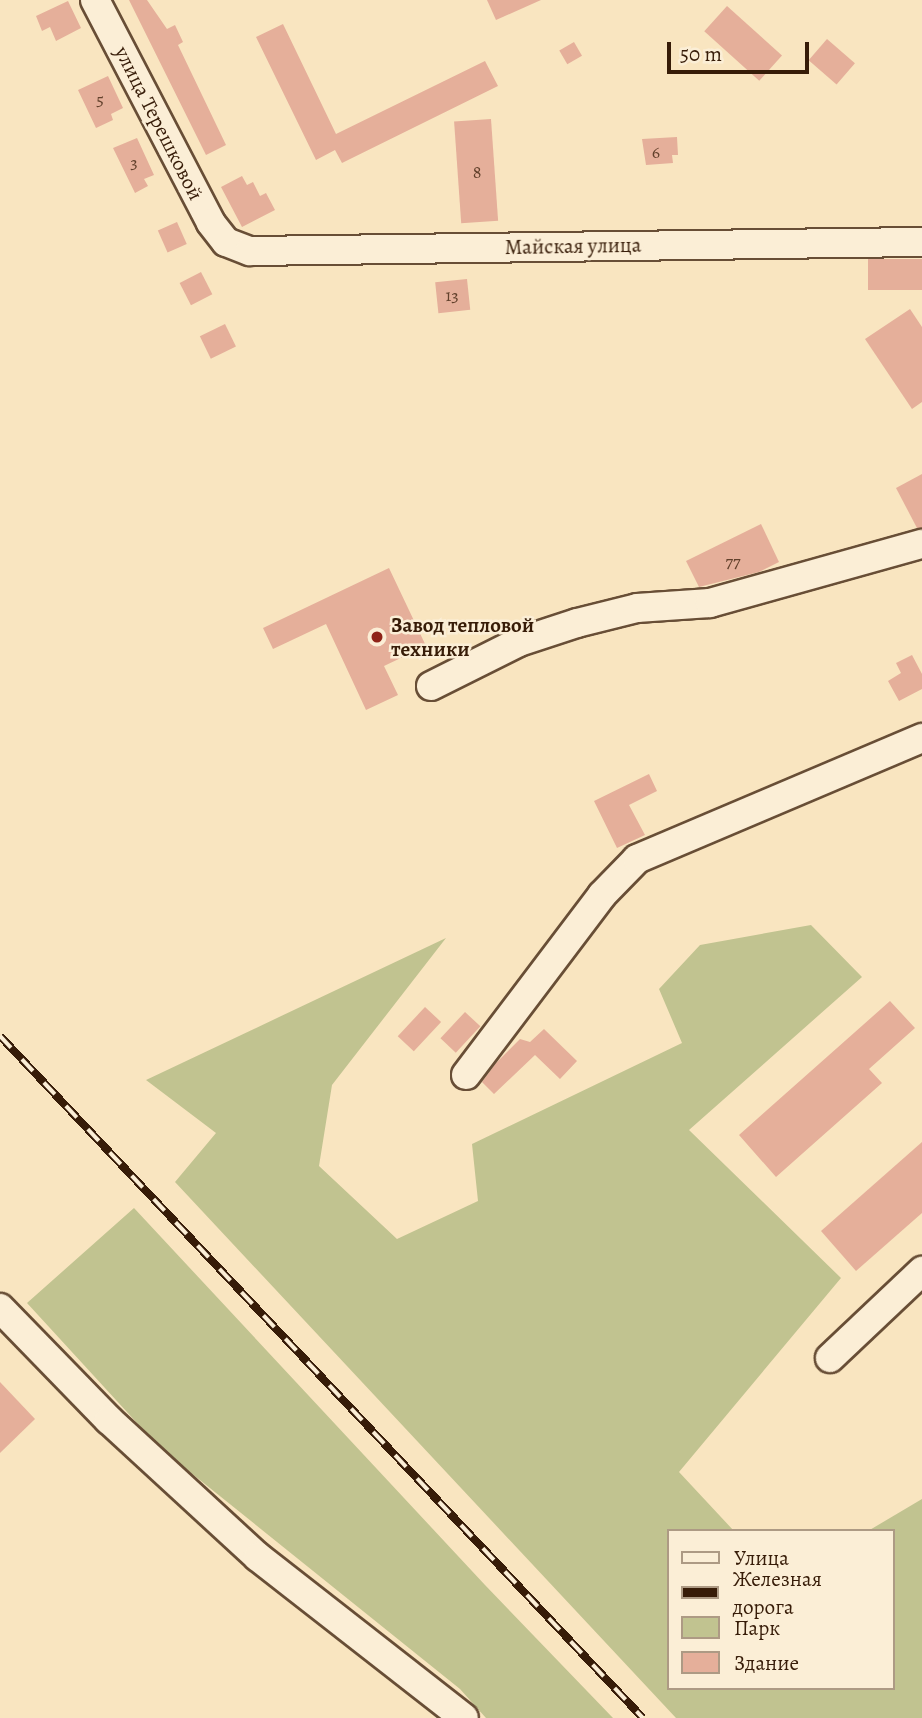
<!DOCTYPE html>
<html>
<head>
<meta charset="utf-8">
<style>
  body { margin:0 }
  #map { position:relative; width:922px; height:1718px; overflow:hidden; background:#f9e5c0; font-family:Alegreya,serif }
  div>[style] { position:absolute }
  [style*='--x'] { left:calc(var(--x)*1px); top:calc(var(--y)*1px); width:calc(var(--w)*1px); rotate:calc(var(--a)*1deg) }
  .green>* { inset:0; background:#c1c390 }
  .building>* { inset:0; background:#e5af9a; transform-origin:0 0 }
  .roads { filter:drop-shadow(2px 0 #684e36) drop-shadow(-2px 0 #684e36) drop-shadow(0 2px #684e36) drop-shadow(0 -2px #684e36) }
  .minor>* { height:28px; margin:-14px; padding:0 14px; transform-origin:14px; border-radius:14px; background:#fbeed6 }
  .rail>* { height:8px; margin-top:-4px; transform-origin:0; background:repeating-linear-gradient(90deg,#fbeed6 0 16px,#371c08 0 32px); box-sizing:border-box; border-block:2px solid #371c08 }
  .dots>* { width:19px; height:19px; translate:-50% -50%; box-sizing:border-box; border:4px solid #fbeed6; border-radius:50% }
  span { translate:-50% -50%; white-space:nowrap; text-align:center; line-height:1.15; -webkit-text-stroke:5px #fbeed6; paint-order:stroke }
  .number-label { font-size:18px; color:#62412c }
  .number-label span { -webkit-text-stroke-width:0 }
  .street-label { font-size:21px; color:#371c08 }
  .poi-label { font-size:21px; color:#371c08; font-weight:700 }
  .left { translate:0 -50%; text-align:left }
  .legend { position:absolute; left:667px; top:1529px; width:228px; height:161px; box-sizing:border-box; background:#fbeed6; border:2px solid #ad9a84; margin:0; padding:9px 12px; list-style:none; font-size:21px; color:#371c08 }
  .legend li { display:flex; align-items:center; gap:14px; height:35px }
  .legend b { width:35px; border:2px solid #ad9a84 }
  .scale { position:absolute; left:667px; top:42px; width:142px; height:32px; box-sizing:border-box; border:4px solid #371c08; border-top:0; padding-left:9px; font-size:21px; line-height:24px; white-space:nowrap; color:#371c08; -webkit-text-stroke:5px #fbeed6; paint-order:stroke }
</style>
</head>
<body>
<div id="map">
  <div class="green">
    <div style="clip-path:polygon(811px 925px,862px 977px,689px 1130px,841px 1278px,679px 1472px,734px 1531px,668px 1531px,668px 1688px,892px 1688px,892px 1531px,868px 1531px,922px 1499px,922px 1718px,676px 1718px,175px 1182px,216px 1133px,146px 1080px,446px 938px,332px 1085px,319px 1166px,397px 1239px,478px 1201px,472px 1144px,682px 1043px,659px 989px,700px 945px)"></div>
    <div style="clip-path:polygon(134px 1208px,485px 1585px,613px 1718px,486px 1718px,460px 1689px,160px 1448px,27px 1303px)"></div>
  </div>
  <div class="building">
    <div style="clip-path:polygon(129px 0,147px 0,167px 29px,175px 25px,183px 42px,178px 45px,226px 145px,206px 155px)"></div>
    <div style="clip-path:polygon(487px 0,541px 0,496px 20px)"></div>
    <div style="clip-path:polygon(68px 1px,81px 28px,56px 41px,50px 27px,42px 31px,36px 16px)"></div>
    <div style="left:727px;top:6px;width:74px;height:34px;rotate:42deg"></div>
    <div style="clip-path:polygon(283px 24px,336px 134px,485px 61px,498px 86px,342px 163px,335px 150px,316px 160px,256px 37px)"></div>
    <div style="left:827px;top:39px;width:37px;height:28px;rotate:41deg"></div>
    <div style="left:574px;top:42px;width:16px;height:17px;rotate:60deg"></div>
    <div style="clip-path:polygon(108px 76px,123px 108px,111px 114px,113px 120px,96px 128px,78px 90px)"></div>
    <div style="left:491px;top:119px;width:102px;height:37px;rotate:86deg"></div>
    <div style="clip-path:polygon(677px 137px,678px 155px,672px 155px,673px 163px,646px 165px,642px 139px)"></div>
    <div style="clip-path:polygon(137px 138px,154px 175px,144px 179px,148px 186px,135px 193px,113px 148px)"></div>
    <div style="clip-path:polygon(242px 176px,247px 185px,253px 182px,260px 196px,266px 193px,275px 210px,242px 227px,221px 187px)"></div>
    <div style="left:177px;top:222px;width:24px;height:21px;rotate:66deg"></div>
    <div style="left:868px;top:259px;width:54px;height:31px"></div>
    <div style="left:201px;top:272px;width:25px;height:24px;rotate:63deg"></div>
    <div style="left:467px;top:279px;width:31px;height:32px;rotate:84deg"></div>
    <div style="clip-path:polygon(910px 309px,922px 327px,922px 402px,912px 409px,865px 339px)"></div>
    <div style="left:225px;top:324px;width:25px;height:28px;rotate:64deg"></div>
    <div style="clip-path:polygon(922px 474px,922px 528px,917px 528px,896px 488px)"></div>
    <div style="clip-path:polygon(761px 524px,779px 562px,759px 572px,699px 587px,686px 561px)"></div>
    <div style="clip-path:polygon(389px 568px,426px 646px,384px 666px,398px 695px,366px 710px,326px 624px,273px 649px,263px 628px)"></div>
    <div style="clip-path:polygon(912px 655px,922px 674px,922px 689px,899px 701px,888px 681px,901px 673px,896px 663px)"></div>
    <div style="clip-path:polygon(649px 774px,657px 791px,629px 805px,645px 835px,617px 848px,594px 801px)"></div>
    <div style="clip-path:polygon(890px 1001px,915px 1028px,869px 1069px,882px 1083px,776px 1177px,739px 1135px)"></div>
    <div style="left:425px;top:1007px;width:22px;height:40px;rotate:43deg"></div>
    <div style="left:465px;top:1012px;width:21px;height:36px;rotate:43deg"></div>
    <div style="clip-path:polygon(544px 1029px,577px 1061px,560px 1079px,535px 1055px,494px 1094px,482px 1082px,496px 1063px,520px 1039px,530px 1042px)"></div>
    <div style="clip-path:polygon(922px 1142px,922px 1213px,856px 1271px,821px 1231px)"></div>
    <div style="clip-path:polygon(0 1382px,35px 1419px,0 1453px)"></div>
  </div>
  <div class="roads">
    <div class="minor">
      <div style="--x:95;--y:0;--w:251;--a:62.5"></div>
      <div style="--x:211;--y:223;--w:24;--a:52"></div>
      <div style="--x:226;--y:242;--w:26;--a:21"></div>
      <div style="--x:250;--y:251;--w:672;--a:-0.77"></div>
      <div style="--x:431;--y:686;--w:98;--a:-26.6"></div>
      <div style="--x:519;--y:642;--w:61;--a:-18.1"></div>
      <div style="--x:577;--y:623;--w:62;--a:-14"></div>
      <div style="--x:637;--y:608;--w:73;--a:-3.9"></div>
      <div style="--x:710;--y:603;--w:220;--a:-15.6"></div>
      <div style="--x:466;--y:1075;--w:226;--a:-52.9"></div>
      <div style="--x:602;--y:895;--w:50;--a:-45.8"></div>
      <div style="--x:637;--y:859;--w:310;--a:-23"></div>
      <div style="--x:0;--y:1308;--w:156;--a:45.8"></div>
      <div style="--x:109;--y:1420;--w:202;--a:42.6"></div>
      <div style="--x:258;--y:1557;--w:261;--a:38"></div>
      <div style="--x:830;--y:1358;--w:127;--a:-43.4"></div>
    </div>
  </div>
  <div class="rail">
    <div style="--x:0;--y:1036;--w:937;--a:46.69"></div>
  </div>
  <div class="dots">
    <div style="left:377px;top:637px;background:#8f2418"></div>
  </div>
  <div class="number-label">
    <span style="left:100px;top:99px">5</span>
    <span style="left:656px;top:152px">6</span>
    <span style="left:134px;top:162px">3</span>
    <span style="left:477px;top:172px">8</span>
    <span style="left:452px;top:295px">13</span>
    <span style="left:733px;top:561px">77</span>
  </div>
  <div class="street-label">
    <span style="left:159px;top:123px;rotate:63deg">улица Терешковой</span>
    <span style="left:573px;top:246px;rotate:-1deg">Майская улица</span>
  </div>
  <div class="poi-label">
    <span class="left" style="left:391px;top:637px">Завод тепловой<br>техники</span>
  </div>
  <ul class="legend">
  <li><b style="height:9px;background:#fbeed6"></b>Улица</li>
  <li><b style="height:9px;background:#371c08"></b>Железная дорога</li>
  <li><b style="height:19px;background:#c1c390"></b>Парк</li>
  <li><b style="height:19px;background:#e5af9a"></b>Здание</li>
  </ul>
  <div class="scale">50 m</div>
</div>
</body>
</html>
